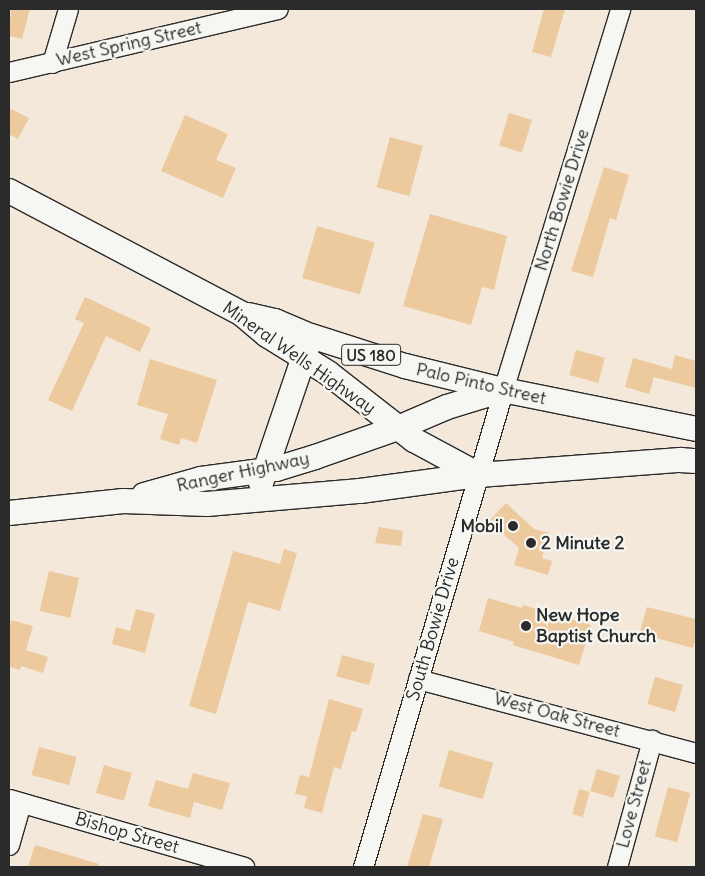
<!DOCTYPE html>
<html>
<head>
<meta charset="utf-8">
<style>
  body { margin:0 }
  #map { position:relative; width:705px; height:876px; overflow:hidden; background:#f3e8d9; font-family:Delius,sans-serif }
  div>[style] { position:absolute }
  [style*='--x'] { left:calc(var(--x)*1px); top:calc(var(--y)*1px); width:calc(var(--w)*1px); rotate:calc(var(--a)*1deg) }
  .building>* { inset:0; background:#edc99e; transform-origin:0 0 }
  .roads { filter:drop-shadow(1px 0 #2b2b2b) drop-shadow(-1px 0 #2b2b2b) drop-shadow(0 1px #2b2b2b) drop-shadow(0 -1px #2b2b2b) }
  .minor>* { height:19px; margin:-9.5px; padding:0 9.5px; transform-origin:9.5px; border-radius:9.5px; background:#f6f6f2 }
  .major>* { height:24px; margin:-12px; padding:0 12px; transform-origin:12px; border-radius:12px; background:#f6f6f2 }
  .dots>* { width:14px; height:14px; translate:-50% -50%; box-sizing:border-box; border:2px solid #f6f6f2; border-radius:50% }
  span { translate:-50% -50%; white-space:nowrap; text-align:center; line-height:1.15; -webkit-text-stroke:4.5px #f6f6f2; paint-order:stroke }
  .shield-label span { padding:1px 4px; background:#f6f6f2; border:1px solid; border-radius:4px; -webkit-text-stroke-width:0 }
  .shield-label { font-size:16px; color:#2b2b2b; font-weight:700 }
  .street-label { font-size:18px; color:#2b2b2b }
  .poi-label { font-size:18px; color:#2b2b2b; font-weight:700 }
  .right { translate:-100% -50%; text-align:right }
  .left { translate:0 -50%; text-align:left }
  .frame { position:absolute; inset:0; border:10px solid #2b2b2b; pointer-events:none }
</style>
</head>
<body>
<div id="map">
  <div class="building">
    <div style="clip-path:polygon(11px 9px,30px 9px,22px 39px,9px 36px)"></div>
    <div style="clip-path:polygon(544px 9px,565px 9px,551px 57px,532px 52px)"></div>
    <div style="clip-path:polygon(9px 108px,29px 118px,18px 139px,9px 134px)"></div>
    <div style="left:509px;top:113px;width:24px;height:34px;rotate:17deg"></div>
    <div style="clip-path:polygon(185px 115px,228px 134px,216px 160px,236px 168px,223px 198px,161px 171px)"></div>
    <div style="left:390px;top:137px;width:34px;height:52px;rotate:15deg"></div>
    <div style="clip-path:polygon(604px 167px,629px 175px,616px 220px,610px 218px,593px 277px,571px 271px)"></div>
    <div style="clip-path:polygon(430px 214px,507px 236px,494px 290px,482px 287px,471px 325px,403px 306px)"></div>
    <div style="left:317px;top:226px;width:60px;height:54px;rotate:16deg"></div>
    <div style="clip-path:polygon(85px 297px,151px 328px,140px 352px,106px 336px,72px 411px,48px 400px,84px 323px,75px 319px)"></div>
    <div style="left:576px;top:350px;width:30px;height:26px;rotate:15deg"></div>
    <div style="clip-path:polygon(675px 355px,696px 361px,696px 388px,654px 377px,649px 394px,625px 387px,633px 358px,672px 369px)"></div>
    <div style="clip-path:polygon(150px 359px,217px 380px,197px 443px,181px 438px,179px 445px,160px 439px,168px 414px,137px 405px)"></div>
    <div style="clip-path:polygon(506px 503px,534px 529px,549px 533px,542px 558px,552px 561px,548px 575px,514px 565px,519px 548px,489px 521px)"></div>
    <div style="clip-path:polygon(379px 527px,403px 531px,401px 546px,375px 543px)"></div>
    <div style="clip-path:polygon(284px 549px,297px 553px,280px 611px,248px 602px,216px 714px,189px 706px,233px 551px,280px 564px)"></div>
    <div style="left:49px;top:571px;width:31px;height:41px;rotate:13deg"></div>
    <div style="clip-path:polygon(488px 598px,522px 608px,523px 605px,591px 625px,579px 665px,513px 645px,514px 642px,479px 631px)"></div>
    <div style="clip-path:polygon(647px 607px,696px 619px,696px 637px,693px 648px,656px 638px,655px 643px,638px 638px)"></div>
    <div style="clip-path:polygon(136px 609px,155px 614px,145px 653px,112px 644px,116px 627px,130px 631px)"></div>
    <div style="clip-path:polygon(11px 620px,33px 626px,26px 650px,48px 657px,43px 673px,21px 666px,20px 670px,9px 667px,9px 628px)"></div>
    <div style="left:342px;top:655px;width:34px;height:22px;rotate:15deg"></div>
    <div style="left:655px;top:677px;width:29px;height:28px;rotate:16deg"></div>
    <div style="clip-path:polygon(329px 699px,363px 709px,356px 732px,352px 731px,341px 769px,334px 767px,322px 813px,304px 808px,307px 796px,295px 794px,300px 775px,309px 777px)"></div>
    <div style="left:39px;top:747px;width:39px;height:29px;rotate:15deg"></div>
    <div style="left:449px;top:750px;width:46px;height:38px;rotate:16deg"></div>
    <div style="left:104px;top:765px;width:29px;height:29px;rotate:16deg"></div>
    <div style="left:597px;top:769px;width:24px;height:23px;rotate:17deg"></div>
    <div style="clip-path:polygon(193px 773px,230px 783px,222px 810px,194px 802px,190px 818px,148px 806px,156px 780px,188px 789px)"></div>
    <div style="left:668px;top:787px;width:23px;height:51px;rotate:15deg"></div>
    <div style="left:579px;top:789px;width:11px;height:26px;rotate:15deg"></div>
    <div style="clip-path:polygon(423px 814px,443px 819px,429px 867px,407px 867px)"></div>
    <div style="clip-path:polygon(35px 845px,99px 864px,98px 867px,28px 867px)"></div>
  </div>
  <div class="roads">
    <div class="minor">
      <div style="--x:52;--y:63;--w:56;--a:-73.5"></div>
      <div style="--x:9;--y:72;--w:276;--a:-13.2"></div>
      <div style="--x:418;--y:679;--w:288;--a:14.9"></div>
      <div style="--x:9;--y:799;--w:245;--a:16.1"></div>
      <div style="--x:9;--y:845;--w:44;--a:-74.1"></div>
      <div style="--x:363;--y:867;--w:497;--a:-73.6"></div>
      <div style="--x:503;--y:390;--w:399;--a:-72.9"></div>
      <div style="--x:617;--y:867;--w:132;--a:-74.6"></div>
    </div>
    <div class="major">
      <div style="--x:9;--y:191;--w:263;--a:27.8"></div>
      <div style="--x:242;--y:314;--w:33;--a:40"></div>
      <div style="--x:267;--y:335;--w:72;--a:31.9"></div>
      <div style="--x:328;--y:373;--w:109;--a:37.9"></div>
      <div style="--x:414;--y:440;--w:74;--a:28.3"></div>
      <div style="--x:248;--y:315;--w:28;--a:13"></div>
      <div style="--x:275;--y:321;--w:39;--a:23"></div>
      <div style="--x:311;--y:336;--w:99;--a:17.7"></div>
      <div style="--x:405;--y:366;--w:101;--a:13.8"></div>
      <div style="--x:503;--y:390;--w:197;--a:11.4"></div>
      <div style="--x:261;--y:483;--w:149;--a:-71.2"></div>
      <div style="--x:144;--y:495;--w:59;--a:-15.7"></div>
      <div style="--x:201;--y:479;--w:76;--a:-7.6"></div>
      <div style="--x:276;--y:469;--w:41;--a:-17.1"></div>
      <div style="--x:315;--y:457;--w:88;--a:-19.3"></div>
      <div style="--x:398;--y:428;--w:53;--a:-23.2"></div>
      <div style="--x:447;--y:407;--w:59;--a:-16.9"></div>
      <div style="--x:9;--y:513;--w:115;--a:-6"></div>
      <div style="--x:123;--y:501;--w:84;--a:2"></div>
      <div style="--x:207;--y:504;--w:154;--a:-4.9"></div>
      <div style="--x:360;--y:491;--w:120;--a:-7.7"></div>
      <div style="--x:479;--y:475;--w:202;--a:-4.3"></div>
      <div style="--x:680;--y:460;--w:16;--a:4"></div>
    </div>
  </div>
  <div class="dots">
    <div style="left:513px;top:526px;background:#2b2b2b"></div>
    <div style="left:531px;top:543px;background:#2b2b2b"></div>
    <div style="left:526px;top:626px;background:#2b2b2b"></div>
  </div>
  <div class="shield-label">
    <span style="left:371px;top:355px">US 180</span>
  </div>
  <div class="street-label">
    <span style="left:129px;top:44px;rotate:-13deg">West Spring Street</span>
    <span style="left:562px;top:200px;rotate:-73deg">North Bowie Drive</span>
    <span style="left:299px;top:358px;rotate:35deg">Mineral Wells Highway</span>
    <span style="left:481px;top:384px;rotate:13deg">Palo Pinto Street</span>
    <span style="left:243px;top:472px;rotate:-12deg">Ranger Highway</span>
    <span style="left:433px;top:629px;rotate:-74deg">South Bowie Drive</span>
    <span style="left:557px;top:715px;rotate:15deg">West Oak Street</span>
    <span style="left:634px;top:804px;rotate:-75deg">Love Street</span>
    <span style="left:127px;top:833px;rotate:16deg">Bishop Street</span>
  </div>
  <div class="poi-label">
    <span class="right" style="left:503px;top:526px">Mobil</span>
    <span class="left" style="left:541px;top:543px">2 Minute 2</span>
    <span class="left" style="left:536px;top:626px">New Hope<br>Baptist Church</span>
  </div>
  <div class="frame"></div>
</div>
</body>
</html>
